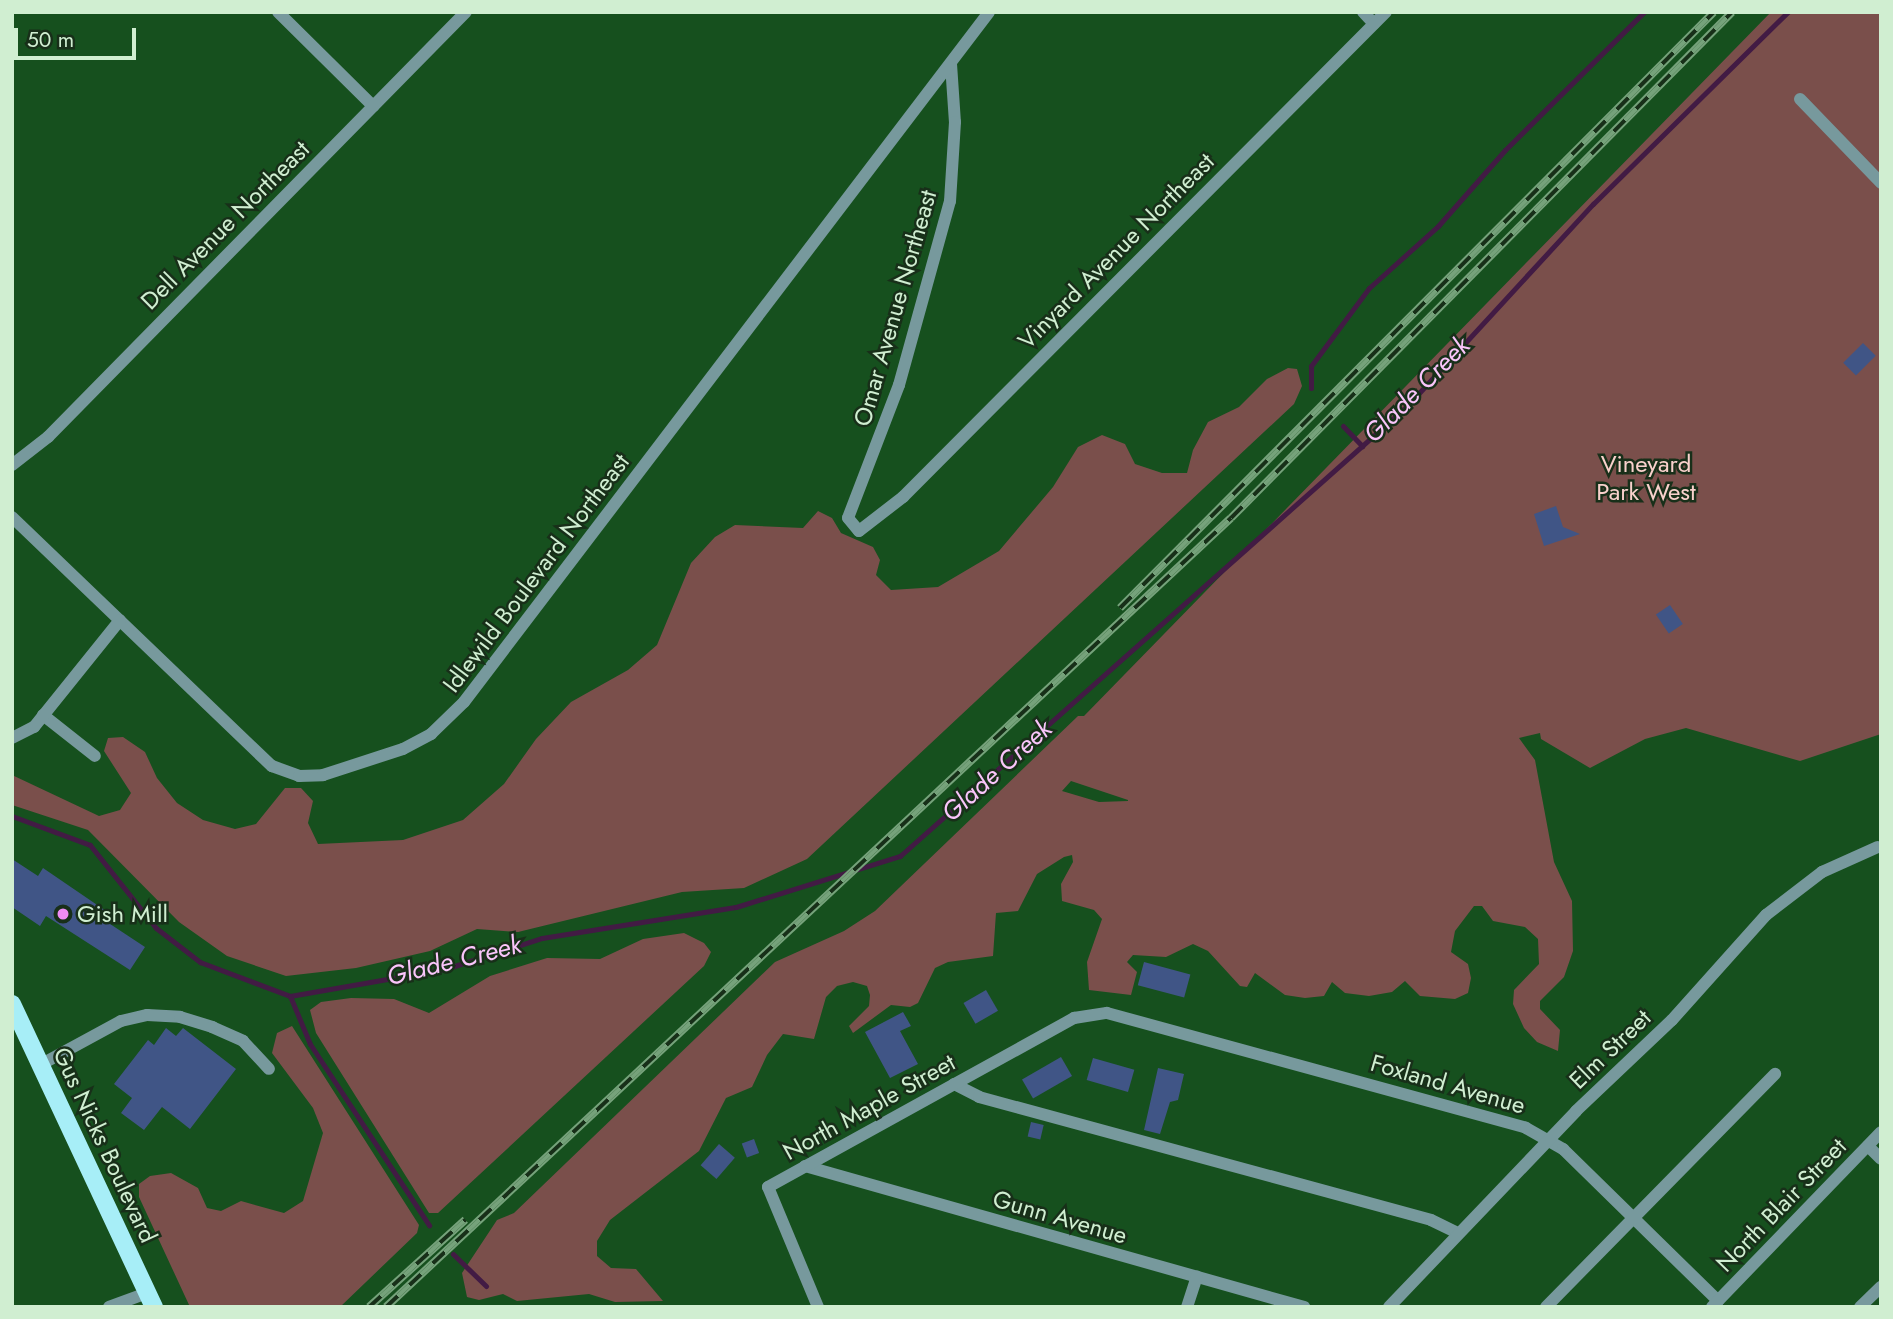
<!DOCTYPE html>
<html>
<head>
<meta charset="utf-8">
<style>
  body { margin:0 }
  #map { position:relative; width:1893px; height:1319px; overflow:hidden; background:#16501e; font-family:Jost,sans-serif }
  div>[style] { position:absolute }
  [style*='--x'] { left:calc(var(--x)*1px); top:calc(var(--y)*1px); width:calc(var(--w)*1px); rotate:calc(var(--a)*1deg) }
  .green>* { inset:0; background:#7a4f4b }
  .stream>* { height:5px; margin:-2.5px; padding:0 2.5px; transform-origin:2.5px; border-radius:2.5px; background:#421b44 }
  .building>* { inset:0; background:#405586; transform-origin:0 0 }
  .minor>* { height:12px; margin:-6px; padding:0 6px; transform-origin:6px; border-radius:6px; background:#77999d }
  .major>* { height:18px; margin:-9px; padding:0 9px; transform-origin:9px; border-radius:9px; background:#a7eef7 }
  .rail>* { height:8px; margin-top:-4px; transform-origin:0; background:repeating-linear-gradient(90deg,#182f19 0 16px,#76a27b 0 32px); box-sizing:border-box; border-block:2px solid #76a27b }
  .dots>* { width:19px; height:19px; translate:-50% -50%; box-sizing:border-box; border:4px solid #182f19; border-radius:50% }
  span { translate:-50% -50%; white-space:nowrap; text-align:center; line-height:1.15; -webkit-text-stroke:5px #182f19; paint-order:stroke }
  .street-label { font-size:24px; color:#d0eed1 }
  .park-label { font-size:24px; color:#f9d1cc }
  .poi-label { font-size:24px; color:#d0eed1 }
  .left { translate:0 -50%; text-align:left }
  .water-label { font-size:26px; color:#fac5fb; font-style:italic }
  .frame { position:absolute; inset:0; border:14px solid #d0eed1; pointer-events:none }
  .scale { position:absolute; left:14px; top:28px; width:122px; height:32px; box-sizing:border-box; border:4px solid #d0eed1; border-top:0; padding-left:9px; font-size:21px; line-height:24px; white-space:nowrap; color:#d0eed1; -webkit-text-stroke:5px #182f19; paint-order:stroke }
</style>
</head>
<body>
<div id="map">
  <div class="green">
    <div style="clip-path:polygon(evenodd,1771px 12px,1881px 12px,1881px 734px,1800px 761px,1686px 728px,1645px 739px,1590px 768px,1541px 739px,1540px 733px,1519px 738px,1535px 760px,1554px 862px,1572px 901px,1573px 951px,1564px 977px,1540px 1001px,1540px 1009px,1560px 1030px,1558px 1051px,1537px 1042px,1524px 1028px,1513px 1004px,1514px 990px,1539px 964px,1538px 939px,1525px 927px,1493px 921px,1482px 906px,1474px 906px,1455px 931px,1451px 952px,1468px 964px,1471px 978px,1468px 993px,1455px 999px,1420px 996px,1405px 981px,1392px 992px,1369px 996px,1345px 993px,1332px 982px,1324px 996px,1305px 998px,1285px 995px,1255px 973px,1247px 987px,1240px 986px,1208px 951px,1193px 944px,1166px 957px,1133px 955px,1127px 962px,1137px 972px,1131px 995px,1089px 990px,1087px 962px,1102px 919px,1094px 910px,1062px 901px,1061px 884px,1073px 862px,1072px 855px,1064px 857px,1037px 874px,1018px 911px,996px 913px,993px 956px,948px 962px,935px 968px,918px 1003px,910px 1007px,891px 1005px,853px 1033px,849px 1026px,869px 1006px,870px 995px,867px 986px,853px 982px,837px 986px,826px 997px,814px 1039px,783px 1034px,767px 1055px,752px 1087px,726px 1098px,699px 1151px,610px 1220px,597px 1241px,597px 1256px,611px 1268px,636px 1269px,663px 1301px,615px 1302px,589px 1294px,517px 1301px,503px 1294px,479px 1300px,467px 1297px,462px 1273px,497px 1220px,514px 1213px,775px 962px,844px 931px,875px 911px,1078px 716px,1084px 716px,1771px 12px,1071px 781px,1128px 800px,1128px 801px,1099px 802px,1062px 791px,1071px 781px)"></div>
    <div style="clip-path:polygon(1288px 368px,1297px 369px,1302px 386px,1294px 404px,807px 859px,744px 888px,682px 892px,518px 932px,477px 929px,430px 951px,356px 968px,286px 976px,227px 956px,179px 922px,88px 830px,12px 805px,12px 775px,99px 816px,120px 810px,131px 793px,104px 751px,108px 738px,123px 737px,145px 752px,157px 778px,177px 803px,203px 820px,235px 829px,256px 824px,285px 788px,301px 788px,313px 801px,308px 823px,318px 844px,403px 840px,463px 820px,504px 784px,536px 739px,571px 702px,628px 670px,657px 645px,691px 563px,715px 537px,735px 525px,803px 528px,818px 511px,832px 518px,841px 533px,873px 547px,880px 560px,876px 575px,891px 590px,938px 587px,999px 551px,1053px 487px,1078px 447px,1102px 435px,1125px 444px,1135px 464px,1162px 473px,1187px 473px,1193px 450px,1208px 422px,1239px 407px,1267px 379px)"></div>
    <div style="clip-path:polygon(684px 933px,704px 943px,711px 952px,704px 966px,438px 1213px,429px 1213px,316px 1033px,310px 1010px,321px 1002px,351px 998px,394px 999px,429px 1013px,490px 976px,547px 958px,600px 959px,643px 939px)"></div>
    <div style="clip-path:polygon(292px 1026px,419px 1225px,417px 1233px,340px 1307px,190px 1307px,139px 1197px,139px 1184px,150px 1176px,171px 1173px,198px 1188px,207px 1208px,221px 1211px,241px 1201px,284px 1213px,303px 1201px,323px 1133px,313px 1108px,272px 1053px,277px 1033px)"></div>
  </div>
  <div class="stream">
    <div style="--x:1311;--y:388;--w:22;--a:-90"></div>
    <div style="--x:1311;--y:366;--w:97;--a:-53.4"></div>
    <div style="--x:1369;--y:288;--w:93;--a:-41.9"></div>
    <div style="--x:1438;--y:226;--w:101;--a:-48.6"></div>
    <div style="--x:1505;--y:150;--w:196;--a:-44.8"></div>
    <div style="--x:1343;--y:426;--w:28;--a:46"></div>
    <div style="--x:12;--y:816;--w:83;--a:20.4"></div>
    <div style="--x:90;--y:845;--w:106;--a:51.5"></div>
    <div style="--x:156;--y:928;--w:56;--a:37.7"></div>
    <div style="--x:200;--y:962;--w:96;--a:20.7"></div>
    <div style="--x:290;--y:996;--w:157;--a:-9.9"></div>
    <div style="--x:445;--y:969;--w:102;--a:-17.7"></div>
    <div style="--x:542;--y:938;--w:196;--a:-9.1"></div>
    <div style="--x:736;--y:907;--w:172;--a:-17.3"></div>
    <div style="--x:900;--y:856;--w:678;--a:-41.59"></div>
    <div style="--x:1407;--y:406;--w:275;--a:-47.4"></div>
    <div style="--x:1593;--y:204;--w:274;--a:-44.6"></div>
    <div style="--x:290;--y:996;--w:52;--a:67.4"></div>
    <div style="--x:310;--y:1044;--w:217;--a:56.7"></div>
    <div style="--x:453;--y:1254;--w:46;--a:44.1"></div>
  </div>
  <div class="building">
    <div style="left:1863px;top:343px;width:18px;height:28px;rotate:45deg"></div>
    <div style="clip-path:polygon(1556px 506px,1563px 527px,1580px 534px,1544px 546px,1534px 514px)"></div>
    <div style="left:1670px;top:605px;width:23px;height:17px;rotate:56deg"></div>
    <div style="clip-path:polygon(12px 859px,38px 876px,43px 868px,106px 911px,101px 918px,145px 947px,130px 970px,46px 916px,40px 926px,12px 907px)"></div>
    <div style="left:1144px;top:962px;width:48px;height:24px;rotate:15deg"></div>
    <div style="left:986px;top:990px;width:24px;height:26px;rotate:60deg"></div>
    <div style="clip-path:polygon(903px 1012px,911px 1026px,900px 1031px,918px 1064px,890px 1078px,865px 1032px)"></div>
    <div style="clip-path:polygon(166px 1028px,176px 1036px,183px 1028px,236px 1069px,190px 1129px,162px 1107px,144px 1130px,121px 1113px,132px 1098px,114px 1084px,148px 1040px,154px 1045px)"></div>
    <div style="left:1061px;top:1057px;width:22px;height:45px;rotate:60deg"></div>
    <div style="left:1093px;top:1058px;width:43px;height:23px;rotate:16deg"></div>
    <div style="clip-path:polygon(1158px 1068px,1184px 1074px,1178px 1100px,1170px 1102px,1160px 1134px,1144px 1130px)"></div>
    <div style="left:1031px;top:1122px;width:13px;height:15px;rotate:13deg"></div>
    <div style="left:754px;top:1139px;width:15px;height:13px;rotate:70deg"></div>
    <div style="left:719px;top:1144px;width:21px;height:28px;rotate:41deg"></div>
  </div>
  <div class="minor">
    <div style="--x:278;--y:12;--w:134;--a:44.7"></div>
    <div style="--x:1363;--y:12;--w:16;--a:47"></div>
    <div style="--x:951;--y:64;--w:58;--a:86.1"></div>
    <div style="--x:955;--y:122;--w:79;--a:93.6"></div>
    <div style="--x:950;--y:201;--w:191;--a:105.5"></div>
    <div style="--x:899;--y:385;--w:142;--a:111"></div>
    <div style="--x:848;--y:518;--w:17;--a:50"></div>
    <div style="--x:859;--y:531;--w:56;--a:-37.7"></div>
    <div style="--x:903;--y:497;--w:684;--a:-45.12"></div>
    <div style="--x:1800;--y:99;--w:117;--a:46"></div>
    <div style="--x:12;--y:465;--w:46;--a:-37.9"></div>
    <div style="--x:48;--y:437;--w:596;--a:-45.48"></div>
    <div style="--x:12;--y:517;--w:360;--a:43.8"></div>
    <div style="--x:272;--y:766;--w:29;--a:20"></div>
    <div style="--x:299;--y:776;--w:24;--a:-2"></div>
    <div style="--x:323;--y:775;--w:84;--a:-18"></div>
    <div style="--x:403;--y:749;--w:32;--a:-28"></div>
    <div style="--x:431;--y:734;--w:46;--a:-44.1"></div>
    <div style="--x:464;--y:702;--w:867;--a:-52.73"></div>
    <div style="--x:43;--y:715;--w:66;--a:38.3"></div>
    <div style="--x:12;--y:738;--w:25;--a:-27"></div>
    <div style="--x:34;--y:727;--w:137;--a:-51.2"></div>
    <div style="--x:40;--y:1065;--w:92;--a:-28.5"></div>
    <div style="--x:121;--y:1021;--w:27;--a:-13"></div>
    <div style="--x:147;--y:1015;--w:33;--a:3"></div>
    <div style="--x:180;--y:1017;--w:34;--a:17"></div>
    <div style="--x:212;--y:1027;--w:34;--a:24"></div>
    <div style="--x:243;--y:1041;--w:38;--a:47"></div>
    <div style="--x:954;--y:1084;--w:28;--a:27"></div>
    <div style="--x:979;--y:1097;--w:468;--a:15.2"></div>
    <div style="--x:1431;--y:1220;--w:30;--a:26"></div>
    <div style="--x:1868;--y:1146;--w:18;--a:45"></div>
    <div style="--x:805;--y:1166;--w:519;--a:15.78"></div>
    <div style="--x:109;--y:1307;--w:40;--a:-20.2"></div>
    <div style="--x:818;--y:1307;--w:130;--a:-112.6"></div>
    <div style="--x:768;--y:1187;--w:350;--a:-28.9"></div>
    <div style="--x:1074;--y:1018;--w:33;--a:-9"></div>
    <div style="--x:1107;--y:1013;--w:434;--a:15.3"></div>
    <div style="--x:1526;--y:1128;--w:43;--a:29.6"></div>
    <div style="--x:1563;--y:1149;--w:217;--a:44.4"></div>
    <div style="--x:1187;--y:1307;--w:32;--a:-72"></div>
    <div style="--x:1389;--y:1307;--w:271;--a:-46.3"></div>
    <div style="--x:1576;--y:1111;--w:132;--a:-43.5"></div>
    <div style="--x:1672;--y:1020;--w:141;--a:-48.2"></div>
    <div style="--x:1766;--y:915;--w:71;--a:-37.5"></div>
    <div style="--x:1822;--y:872;--w:61;--a:-24.1"></div>
    <div style="--x:1546;--y:1307;--w:327;--a:-45.5"></div>
    <div style="--x:1712;--y:1307;--w:243;--a:-46"></div>
    <div style="--x:1860;--y:1307;--w:29;--a:-44"></div>
  </div>
  <div class="major">
    <div style="--x:12;--y:1004;--w:335;--a:64.9"></div>
  </div>
  <div class="rail">
    <div style="--x:1120;--y:608;--w:841;--a:-45.1"></div>
    <div style="--x:369;--y:1307;--w:130;--a:-42.2"></div>
    <div style="--x:386;--y:1307;--w:1156;--a:-43.04"></div>
    <div style="--x:1231;--y:518;--w:712;--a:-45.28"></div>
  </div>
  <div class="dots">
    <div style="left:63px;top:914px;background:#f08bf5"></div>
  </div>
  <div class="street-label">
    <span style="left:225px;top:225px;rotate:-45deg">Dell Avenue Northeast</span>
    <span style="left:1116px;top:251px;rotate:-45deg">Vinyard Avenue Northeast</span>
    <span style="left:895px;top:308px;rotate:-74deg">Omar Avenue Northeast</span>
    <span style="left:536px;top:573px;rotate:-53deg">Idlewild Boulevard Northeast</span>
    <span style="left:1610px;top:1049px;rotate:-44deg">Elm Street</span>
    <span style="left:1448px;top:1084px;rotate:16deg">Foxland Avenue</span>
    <span style="left:869px;top:1107px;rotate:-29deg">North Maple Street</span>
    <span style="left:105px;top:1145px;rotate:65deg">Gus Nicks Boulevard</span>
    <span style="left:1781px;top:1205px;rotate:-46deg">North Blair Street</span>
    <span style="left:1060px;top:1217px;rotate:16deg">Gunn Avenue</span>
  </div>
  <div class="park-label">
    <span style="left:1646px;top:478px">Vineyard<br>Park West</span>
  </div>
  <div class="poi-label">
    <span class="left" style="left:77px;top:914px">Gish Mill</span>
  </div>
  <div class="water-label">
    <span style="left:1417px;top:390px;rotate:-45deg">Glade Creek</span>
    <span style="left:997px;top:771px;rotate:-42deg">Glade Creek</span>
    <span style="left:454px;top:961px;rotate:-14deg">Glade Creek</span>
  </div>
  <div class="frame"></div>
  <div class="scale">50 m</div>
</div>
</body>
</html>
